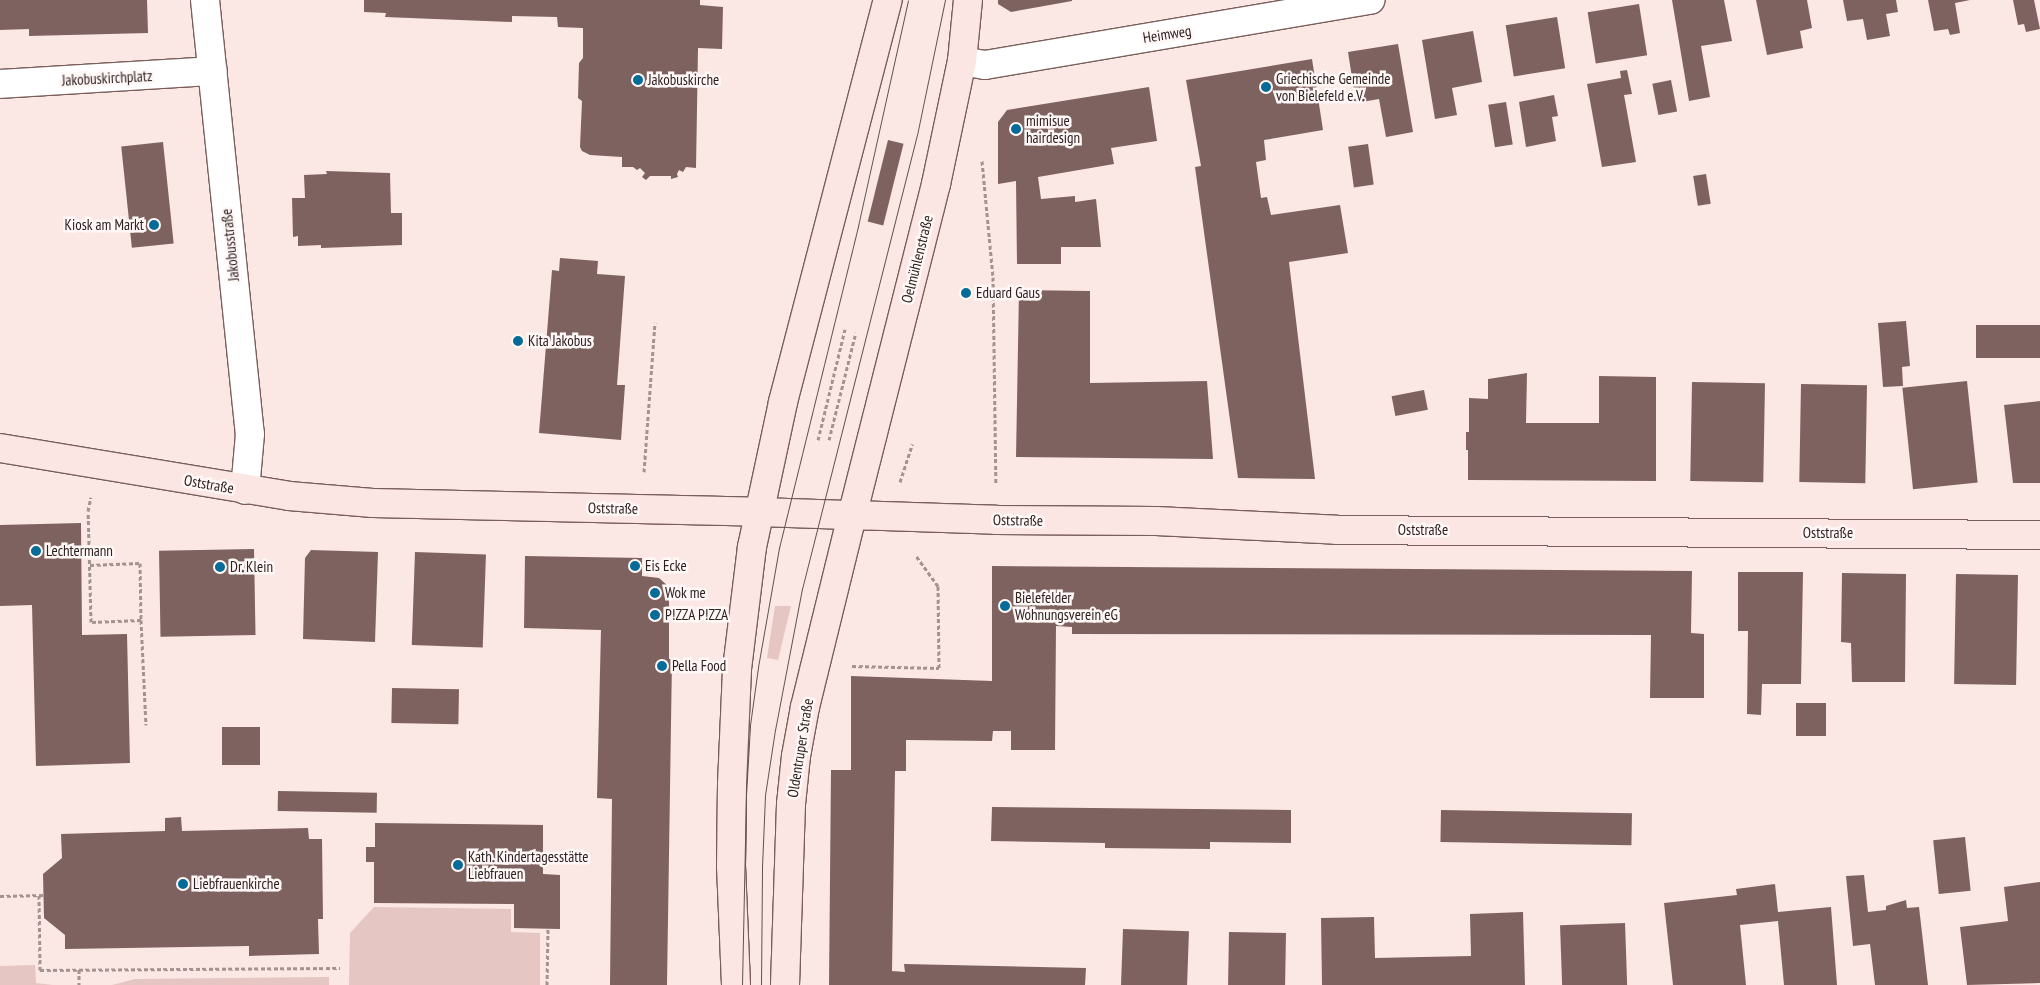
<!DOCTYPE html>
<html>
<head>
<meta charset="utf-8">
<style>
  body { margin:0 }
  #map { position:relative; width:2040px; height:985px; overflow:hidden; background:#fbe7e4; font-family:"PT Sans Narrow",sans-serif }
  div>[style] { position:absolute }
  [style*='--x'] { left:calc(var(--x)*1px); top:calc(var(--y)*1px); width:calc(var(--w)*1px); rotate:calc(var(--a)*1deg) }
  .green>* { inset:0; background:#e5c6c2 }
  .building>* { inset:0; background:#7e625f; transform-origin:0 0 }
  .path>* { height:3px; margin-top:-1.5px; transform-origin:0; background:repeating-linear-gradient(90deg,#a39290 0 4px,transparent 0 6.5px) }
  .roads { filter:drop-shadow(1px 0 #795e5a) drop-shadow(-1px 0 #795e5a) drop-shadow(0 1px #795e5a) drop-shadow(0 -1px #795e5a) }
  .street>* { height:28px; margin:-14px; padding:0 14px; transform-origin:14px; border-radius:14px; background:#fff }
  .secondary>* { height:28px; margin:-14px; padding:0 14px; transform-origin:14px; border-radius:14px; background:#fbe6e3 }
  .tram>* { height:1px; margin:-0.5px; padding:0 0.5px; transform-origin:0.5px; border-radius:0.5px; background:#605251 }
  .dots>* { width:14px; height:14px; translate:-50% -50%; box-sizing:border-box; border:2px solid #fff8f7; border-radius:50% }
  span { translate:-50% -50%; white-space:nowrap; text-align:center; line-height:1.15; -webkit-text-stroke:5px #fff8f7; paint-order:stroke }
  .street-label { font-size:15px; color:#2d2120 }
  .poi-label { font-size:15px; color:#2d2120 }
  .left { translate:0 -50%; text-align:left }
  .right { translate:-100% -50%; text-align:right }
</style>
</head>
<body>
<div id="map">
  <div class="green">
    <div style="clip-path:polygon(775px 606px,791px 606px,778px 660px,767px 658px)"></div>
    <div style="clip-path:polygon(374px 907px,511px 909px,511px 932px,540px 933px,540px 985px,349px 985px,350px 933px)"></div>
    <div style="clip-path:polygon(35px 965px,36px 983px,53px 985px,0 985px,0 966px)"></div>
    <div style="clip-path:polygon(329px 977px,329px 985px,112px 985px,135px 979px)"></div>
  </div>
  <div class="building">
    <div style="clip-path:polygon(0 0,147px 0,148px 33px,29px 36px,29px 29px,0 30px)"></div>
    <div style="clip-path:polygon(364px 0,700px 0,700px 5px,723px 7px,722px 49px,698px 48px,696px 168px,686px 167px,683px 172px,679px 170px,677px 174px,678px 177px,671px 179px,671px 176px,650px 176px,646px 180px,642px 177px,645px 173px,640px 168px,637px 170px,633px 167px,622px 167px,622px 157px,590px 155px,582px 151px,580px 147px,582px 101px,578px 98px,579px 63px,583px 58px,583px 28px,558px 27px,557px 17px,512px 16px,512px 22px,385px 17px,386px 13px,364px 12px)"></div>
    <div style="clip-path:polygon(998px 0,1072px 0,1072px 1px,1011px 12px,998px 4px)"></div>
    <div style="clip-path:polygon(1672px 0,1724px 0,1732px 41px,1701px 46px,1710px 97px,1689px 101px)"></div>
    <div style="clip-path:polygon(1756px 0,1807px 0,1812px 28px,1800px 31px,1803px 48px,1767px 55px)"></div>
    <div style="clip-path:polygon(1843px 0,1896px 0,1898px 12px,1886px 14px,1890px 36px,1867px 40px,1863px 19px,1847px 21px)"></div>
    <div style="clip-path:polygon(1928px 0,1970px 0,1955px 3px,1960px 33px,1950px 35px,1948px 29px,1934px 31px)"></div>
    <div style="clip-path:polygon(2013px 0,2034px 0,2040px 29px,2026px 32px,2024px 24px,2018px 25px)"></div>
    <div style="left:1639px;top:4px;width:52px;height:52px;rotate:81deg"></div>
    <div style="left:1557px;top:17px;width:52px;height:52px;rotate:81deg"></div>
    <div style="clip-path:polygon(1473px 31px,1482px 82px,1452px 88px,1457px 115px,1435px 119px,1422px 40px)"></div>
    <div style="clip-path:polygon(1398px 44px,1413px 132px,1386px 137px,1379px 99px,1356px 103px,1348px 52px)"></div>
    <div style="clip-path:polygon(1312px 59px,1323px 130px,1264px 140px,1266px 160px,1256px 162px,1261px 198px,1267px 197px,1271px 215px,1340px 205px,1348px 253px,1289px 262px,1315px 479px,1238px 478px,1195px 167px,1201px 166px,1186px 80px)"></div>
    <div style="clip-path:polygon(1627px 70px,1632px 94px,1624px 95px,1636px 162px,1602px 167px,1587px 84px,1621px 78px,1620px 71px)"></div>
    <div style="left:1671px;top:80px;width:32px;height:19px;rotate:79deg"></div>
    <div style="clip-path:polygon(1149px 87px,1157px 141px,1111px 148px,1114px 164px,1038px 177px,1041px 199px,1075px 196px,1075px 202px,1096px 199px,1101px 247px,1061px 247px,1061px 264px,1017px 264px,1016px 181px,998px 184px,998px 122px,1007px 110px)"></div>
    <div style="clip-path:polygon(1554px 95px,1558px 116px,1552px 117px,1556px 141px,1526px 147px,1519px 102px)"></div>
    <div style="left:1506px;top:102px;width:43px;height:18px;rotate:81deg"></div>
    <div style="left:888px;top:140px;width:16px;height:84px;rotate:14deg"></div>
    <div style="left:163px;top:142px;width:102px;height:42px;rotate:84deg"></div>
    <div style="left:1368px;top:144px;width:41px;height:20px;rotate:82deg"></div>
    <div style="clip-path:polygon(326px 171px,390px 173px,391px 213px,402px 213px,402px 245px,321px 248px,321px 245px,298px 246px,298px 236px,293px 237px,292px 198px,305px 198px,304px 175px,327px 174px)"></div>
    <div style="left:1706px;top:174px;width:30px;height:13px;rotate:81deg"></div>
    <div style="clip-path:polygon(560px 258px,598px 261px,597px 274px,625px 276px,617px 385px,625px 385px,621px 440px,539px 433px,552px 270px,559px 271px)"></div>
    <div style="clip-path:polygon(1019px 290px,1090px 291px,1090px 383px,1207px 381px,1213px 459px,1016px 457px)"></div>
    <div style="clip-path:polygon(1906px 321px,1910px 366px,1902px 367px,1903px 386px,1883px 387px,1878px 323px)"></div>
    <div style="left:2040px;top:325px;width:33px;height:64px;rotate:90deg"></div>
    <div style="clip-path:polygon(1527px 373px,1526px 423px,1599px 423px,1599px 376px,1656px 377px,1656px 481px,1468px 480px,1468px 450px,1466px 450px,1466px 432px,1469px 432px,1469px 398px,1488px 399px,1488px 379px)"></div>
    <div style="left:1967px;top:381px;width:102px;height:65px;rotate:84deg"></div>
    <div style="left:1692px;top:382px;width:73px;height:99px;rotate:1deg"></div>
    <div style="left:1801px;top:384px;width:66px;height:98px;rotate:1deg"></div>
    <div style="left:1424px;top:390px;width:20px;height:33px;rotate:79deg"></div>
    <div style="clip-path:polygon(2040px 401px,2040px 483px,2013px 483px,2004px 405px)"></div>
    <div style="clip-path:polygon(81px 523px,82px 635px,127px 634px,130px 763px,36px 766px,32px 605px,0 606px,0 525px)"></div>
    <div style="left:254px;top:549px;width:86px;height:95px;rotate:89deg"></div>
    <div style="clip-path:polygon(311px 550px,378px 552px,375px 642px,303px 639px,305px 558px)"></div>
    <div style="left:415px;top:552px;width:71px;height:93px;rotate:2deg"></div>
    <div style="clip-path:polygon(525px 556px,642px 558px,642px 576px,659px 578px,669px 587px,669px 659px,672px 659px,667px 985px,610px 985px,612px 799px,597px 798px,601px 630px,524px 628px)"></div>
    <div style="clip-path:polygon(992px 566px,1692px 571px,1691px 633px,1704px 634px,1704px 698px,1650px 698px,1651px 635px,1072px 634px,1072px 627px,1056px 626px,1055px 750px,1011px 750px,1011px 731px,993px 731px,992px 741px,906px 740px,906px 771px,895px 771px,892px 971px,905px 972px,904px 964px,1086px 968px,1085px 985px,829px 985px,831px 770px,851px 770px,851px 676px,992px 681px)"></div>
    <div style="clip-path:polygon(1738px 572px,1803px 572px,1801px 684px,1762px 684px,1761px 715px,1747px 714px,1748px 631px,1738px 631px)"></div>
    <div style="clip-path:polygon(1842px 573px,1906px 574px,1905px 682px,1852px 682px,1851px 643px,1841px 642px)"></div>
    <div style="left:1956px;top:574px;width:62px;height:110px;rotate:1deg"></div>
    <div style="left:392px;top:688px;width:67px;height:35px;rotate:1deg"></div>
    <div style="left:1796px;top:703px;width:30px;height:33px"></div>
    <div style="left:222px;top:727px;width:38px;height:38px"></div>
    <div style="left:278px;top:791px;width:99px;height:20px;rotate:1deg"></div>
    <div style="clip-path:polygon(992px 807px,1291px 810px,1291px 843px,1210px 842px,1210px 849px,1105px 848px,1105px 843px,991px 841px)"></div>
    <div style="left:1441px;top:810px;width:191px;height:32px;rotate:1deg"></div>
    <div style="clip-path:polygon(181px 817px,182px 831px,308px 828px,309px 839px,322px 839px,323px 919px,318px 919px,319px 954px,249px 956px,249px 946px,65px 949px,65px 935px,44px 918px,43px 874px,62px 858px,61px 834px,165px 831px,165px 818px)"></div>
    <div style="clip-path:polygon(375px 823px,543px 825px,543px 874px,560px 875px,560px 929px,514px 928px,514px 904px,374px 903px,374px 862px,366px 862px,366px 847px,375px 847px)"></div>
    <div style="left:1965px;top:837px;width:54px;height:32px;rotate:84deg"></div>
    <div style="clip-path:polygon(1864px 875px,1868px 912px,1886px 910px,1886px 906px,1906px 900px,1907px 908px,1919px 907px,1928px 985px,1875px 985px,1870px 944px,1853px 946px,1846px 876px)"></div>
    <div style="clip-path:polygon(2040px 882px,2040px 983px,1967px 985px,1960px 927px,2008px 921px,2004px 887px)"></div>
    <div style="clip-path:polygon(1775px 884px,1778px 912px,1831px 907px,1837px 985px,1784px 985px,1778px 921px,1740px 925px,1746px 985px,1673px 985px,1664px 903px,1737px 895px,1736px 889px)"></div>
    <div style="clip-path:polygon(1523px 912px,1525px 985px,1322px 985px,1321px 918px,1374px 917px,1375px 958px,1471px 956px,1470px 914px)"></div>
    <div style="left:1625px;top:923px;width:62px;height:65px;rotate:88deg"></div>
    <div style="left:1123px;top:929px;width:66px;height:56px;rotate:2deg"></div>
    <div style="left:1229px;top:932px;width:57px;height:53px;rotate:1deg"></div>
  </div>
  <div class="path">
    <div style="--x:982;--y:161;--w:117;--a:84.6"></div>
    <div style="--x:993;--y:277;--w:207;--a:89.2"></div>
    <div style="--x:818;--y:440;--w:114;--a:-76.3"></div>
    <div style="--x:829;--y:440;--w:111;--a:-76"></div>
    <div style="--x:644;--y:472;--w:150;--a:-85.8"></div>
    <div style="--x:900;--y:482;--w:40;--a:-72"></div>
    <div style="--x:90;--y:565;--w:50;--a:-2.3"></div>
    <div style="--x:140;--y:563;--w:57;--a:89"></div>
    <div style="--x:141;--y:620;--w:50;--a:177.7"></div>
    <div style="--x:91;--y:622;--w:111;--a:-91.5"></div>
    <div style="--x:88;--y:511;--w:14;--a:-78"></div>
    <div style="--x:141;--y:620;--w:105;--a:87.3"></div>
    <div style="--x:852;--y:666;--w:87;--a:1.3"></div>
    <div style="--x:939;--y:668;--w:82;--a:-90.7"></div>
    <div style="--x:938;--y:586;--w:37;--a:-126"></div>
    <div style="--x:39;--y:895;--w:75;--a:89.2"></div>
    <div style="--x:40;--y:970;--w:300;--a:-0.4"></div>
    <div style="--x:0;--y:896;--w:44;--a:-1.3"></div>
    <div style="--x:79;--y:969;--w:16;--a:90"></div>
    <div style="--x:547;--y:985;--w:56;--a:-89"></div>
  </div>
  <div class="roads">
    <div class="street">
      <div style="--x:205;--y:0;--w:436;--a:84.1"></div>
      <div style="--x:250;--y:434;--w:56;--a:95.1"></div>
      <div style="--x:962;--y:61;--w:23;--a:10"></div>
      <div style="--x:985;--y:65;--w:391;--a:-9.6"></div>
      <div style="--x:0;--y:84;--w:213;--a:-3.5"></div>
    </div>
    <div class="secondary">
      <div style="--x:0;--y:448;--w:293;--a:9.4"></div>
      <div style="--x:289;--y:496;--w:84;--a:4.8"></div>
      <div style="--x:373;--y:503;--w:386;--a:1.3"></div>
      <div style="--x:759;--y:512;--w:237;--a:1.9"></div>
      <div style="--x:996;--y:520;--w:160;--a:0.4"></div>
      <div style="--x:1156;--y:521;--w:181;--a:2.8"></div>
      <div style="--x:1337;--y:530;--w:703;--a:0.41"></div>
      <div style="--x:736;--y:985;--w:119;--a:-92.4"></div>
      <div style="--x:731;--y:866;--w:82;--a:-89.3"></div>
      <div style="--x:732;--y:784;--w:115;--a:-87.5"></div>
      <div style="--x:737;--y:669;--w:123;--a:-83"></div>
      <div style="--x:752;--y:547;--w:148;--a:-77.9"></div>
      <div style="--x:783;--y:402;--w:415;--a:-75.4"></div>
      <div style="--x:785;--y:985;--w:181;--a:-88.1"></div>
      <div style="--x:791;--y:804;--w:48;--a:-84.1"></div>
      <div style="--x:796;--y:756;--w:50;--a:-79.6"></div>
      <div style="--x:805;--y:707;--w:197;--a:-76.2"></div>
      <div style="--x:852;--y:516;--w:342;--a:-75.8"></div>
      <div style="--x:936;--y:184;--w:126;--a:-78.1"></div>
      <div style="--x:962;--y:61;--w:61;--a:-84.4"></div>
    </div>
  </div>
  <div class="tram">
    <div style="--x:742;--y:985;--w:190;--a:-88.8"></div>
    <div style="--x:746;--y:795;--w:70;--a:-86.7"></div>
    <div style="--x:750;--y:725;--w:59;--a:-82.1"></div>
    <div style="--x:758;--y:667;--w:121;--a:-80"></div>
    <div style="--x:779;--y:548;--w:332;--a:-76.2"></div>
    <div style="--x:858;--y:226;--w:231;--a:-77.5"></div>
    <div style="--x:761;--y:985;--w:118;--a:-89.5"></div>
    <div style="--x:762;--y:867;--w:72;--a:-87.6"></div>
    <div style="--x:765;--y:795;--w:66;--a:-81.3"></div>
    <div style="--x:775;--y:730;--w:144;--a:-79.2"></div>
    <div style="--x:802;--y:589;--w:468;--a:-75.8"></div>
    <div style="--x:917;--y:135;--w:138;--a:-78.3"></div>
  </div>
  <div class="dots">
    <div style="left:638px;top:80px;background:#056b99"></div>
    <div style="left:1266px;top:87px;background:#056b99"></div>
    <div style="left:1016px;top:129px;background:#056b99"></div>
    <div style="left:154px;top:225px;background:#056b99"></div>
    <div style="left:966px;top:293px;background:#056b99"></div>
    <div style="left:518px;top:341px;background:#056b99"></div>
    <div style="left:36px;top:551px;background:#056b99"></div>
    <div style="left:635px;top:566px;background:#056b99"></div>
    <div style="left:220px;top:567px;background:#056b99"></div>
    <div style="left:655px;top:593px;background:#056b99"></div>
    <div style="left:1005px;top:606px;background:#056b99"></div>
    <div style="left:655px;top:615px;background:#056b99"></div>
    <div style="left:662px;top:666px;background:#056b99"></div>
    <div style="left:458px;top:865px;background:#056b99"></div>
    <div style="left:183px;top:884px;background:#056b99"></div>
  </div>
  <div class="street-label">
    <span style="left:1167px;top:34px;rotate:-9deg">Heimweg</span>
    <span style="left:107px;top:78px;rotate:-3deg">Jakobuskirchplatz</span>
    <span style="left:230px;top:245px;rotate:-96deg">Jakobusstraße</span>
    <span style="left:917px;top:259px;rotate:-76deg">Oelmühlenstraße</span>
    <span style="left:209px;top:484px;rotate:10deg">Oststraße</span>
    <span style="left:613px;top:508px;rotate:1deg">Oststraße</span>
    <span style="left:1018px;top:520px;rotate:1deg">Oststraße</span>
    <span style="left:1423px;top:530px">Oststraße</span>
    <span style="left:1828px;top:533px">Oststraße</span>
    <span style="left:800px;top:748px;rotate:-81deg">Oldentruper Straße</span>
  </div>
  <div class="poi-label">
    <span class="left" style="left:1276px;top:87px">Griechische Gemeinde<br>von Bielefeld e.V.</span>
    <span class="left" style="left:648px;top:80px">Jakobuskirche</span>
    <span class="left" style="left:1026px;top:129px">mimisue<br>hairdesign</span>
    <span class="right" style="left:144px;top:225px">Kiosk am Markt</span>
    <span class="left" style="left:976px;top:293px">Eduard Gaus</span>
    <span class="left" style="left:528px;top:341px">Kita Jakobus</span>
    <span class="left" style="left:46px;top:551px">Lechtermann</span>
    <span class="left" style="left:645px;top:566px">Eis Ecke</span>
    <span class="left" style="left:230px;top:567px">Dr. Klein</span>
    <span class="left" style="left:665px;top:593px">Wok me</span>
    <span class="left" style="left:1015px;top:606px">Bielefelder<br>Wohnungsverein eG</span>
    <span class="left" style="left:665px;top:615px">P!ZZA P!ZZA</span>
    <span class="left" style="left:672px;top:666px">Pella Food</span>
    <span class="left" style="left:468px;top:865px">Kath. Kindertagesstätte<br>Liebfrauen</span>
    <span class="left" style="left:193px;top:884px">Liebfrauenkirche</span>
  </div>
</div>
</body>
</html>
